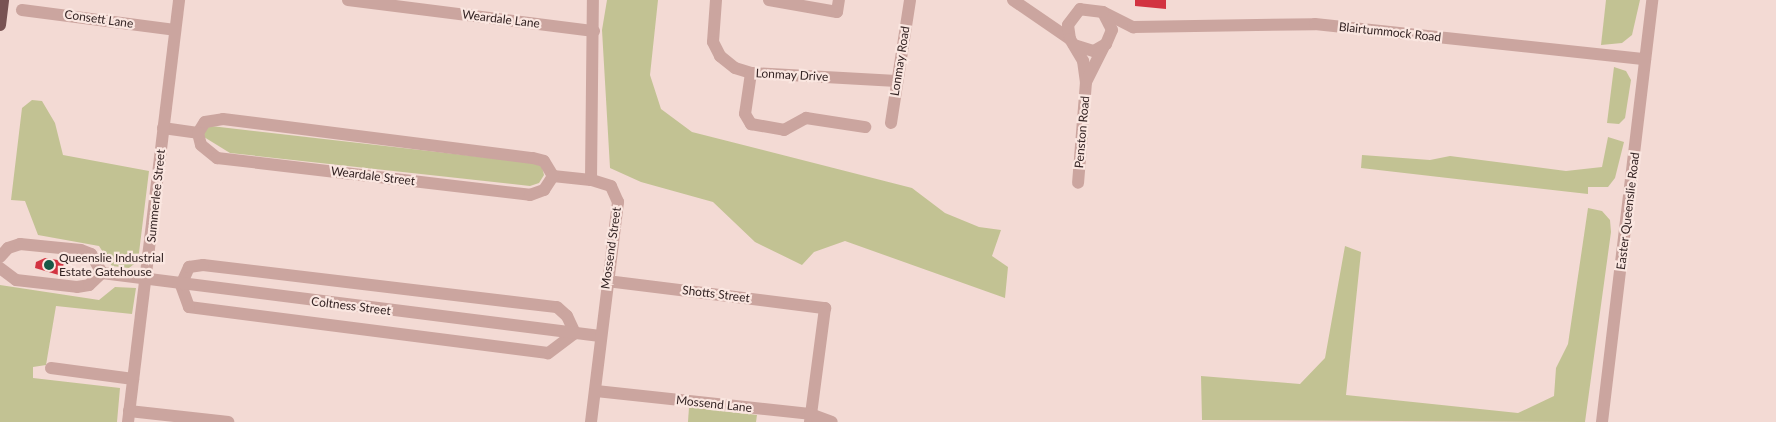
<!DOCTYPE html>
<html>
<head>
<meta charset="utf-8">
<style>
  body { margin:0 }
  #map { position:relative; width:1776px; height:422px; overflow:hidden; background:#f3dad4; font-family:Lato,sans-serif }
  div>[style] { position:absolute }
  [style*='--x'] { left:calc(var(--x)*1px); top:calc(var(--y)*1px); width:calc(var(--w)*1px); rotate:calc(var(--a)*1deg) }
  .green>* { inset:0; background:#c2c293 }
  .building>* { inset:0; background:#d23341 }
  .minor>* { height:12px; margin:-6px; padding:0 6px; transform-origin:6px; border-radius:6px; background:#cba59f }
  .major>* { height:12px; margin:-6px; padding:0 6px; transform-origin:6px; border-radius:6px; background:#785353 }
  .dots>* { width:14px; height:14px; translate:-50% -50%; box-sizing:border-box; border:2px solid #fae6e0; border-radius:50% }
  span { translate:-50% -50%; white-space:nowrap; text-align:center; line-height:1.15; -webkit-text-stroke:4.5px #fae6e0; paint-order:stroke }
  .street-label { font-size:12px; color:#342424 }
  .poi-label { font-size:12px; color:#342424 }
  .left { translate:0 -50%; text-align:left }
</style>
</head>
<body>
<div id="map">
  <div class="green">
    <div style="clip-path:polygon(607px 0,658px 0,650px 75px,661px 109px,692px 132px,912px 188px,945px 213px,979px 227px,1001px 230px,992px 256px,1008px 267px,1005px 298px,845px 241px,814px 252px,802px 265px,755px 242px,713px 202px,641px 182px,610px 168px,602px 30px)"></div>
    <div style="clip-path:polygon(1606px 0,1640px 0,1632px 35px,1622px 43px,1601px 45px)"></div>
    <div style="clip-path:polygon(1614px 67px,1626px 71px,1631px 80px,1625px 118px,1619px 124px,1607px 123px)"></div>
    <div style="clip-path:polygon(32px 100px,42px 101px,55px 123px,63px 155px,149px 171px,138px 261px,129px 268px,112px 266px,99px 246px,38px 235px,25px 201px,11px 200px,22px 108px)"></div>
    <div style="clip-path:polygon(211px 126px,535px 163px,542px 167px,544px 175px,539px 183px,530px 186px,230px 153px,204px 137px,204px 129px)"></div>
    <div style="clip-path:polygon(1608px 137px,1624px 142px,1615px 178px,1608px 187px,1588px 187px,1588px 194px,1361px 168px,1362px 155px,1430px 160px,1450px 156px,1566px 171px,1602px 167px)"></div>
    <div style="clip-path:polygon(1588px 208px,1602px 211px,1610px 220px,1611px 232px,1585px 422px,1202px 420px,1201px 376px,1300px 384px,1325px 358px,1345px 246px,1361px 252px,1346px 395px,1518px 413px,1554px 396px,1556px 368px,1568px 344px)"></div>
    <div style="clip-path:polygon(0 285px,99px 300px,115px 287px,136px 288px,132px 314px,56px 306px,46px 365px,33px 367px,33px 378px,120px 388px,117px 422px,0 422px)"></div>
    <div style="clip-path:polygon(689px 407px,757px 415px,756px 422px,688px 422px)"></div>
  </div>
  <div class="building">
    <div style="clip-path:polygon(1135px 0,1166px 0,1166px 9px,1135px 6px)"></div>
    <div style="clip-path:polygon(45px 258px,64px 261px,62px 276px,35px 268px,36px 262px)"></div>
  </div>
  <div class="minor">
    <div style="--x:348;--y:0;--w:248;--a:7.2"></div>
    <div style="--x:716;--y:0;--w:42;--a:94.1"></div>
    <div style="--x:713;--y:42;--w:16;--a:63"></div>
    <div style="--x:720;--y:56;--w:19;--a:39"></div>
    <div style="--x:735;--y:68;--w:17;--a:17"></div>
    <div style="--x:751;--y:73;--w:146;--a:3.1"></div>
    <div style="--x:769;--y:0;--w:69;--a:10"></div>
    <div style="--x:837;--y:12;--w:12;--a:-81"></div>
    <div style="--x:1013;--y:0;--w:69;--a:34.4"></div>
    <div style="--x:22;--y:10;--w:154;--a:7.4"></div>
    <div style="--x:1103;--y:12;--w:34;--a:27"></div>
    <div style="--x:1133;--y:27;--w:182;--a:-0.9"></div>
    <div style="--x:1315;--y:24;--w:332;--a:6.1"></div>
    <div style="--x:1074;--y:45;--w:21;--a:17"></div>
    <div style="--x:1094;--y:51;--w:14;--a:-30"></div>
    <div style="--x:1106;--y:44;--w:15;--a:-67"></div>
    <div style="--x:1112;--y:30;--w:20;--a:-117"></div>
    <div style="--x:1103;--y:12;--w:23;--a:-173"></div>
    <div style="--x:1080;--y:9;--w:20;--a:127"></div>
    <div style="--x:1068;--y:25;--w:14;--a:82"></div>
    <div style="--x:1070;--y:39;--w:26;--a:59"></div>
    <div style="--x:1083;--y:61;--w:21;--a:82"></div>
    <div style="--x:1086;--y:82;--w:101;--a:94.5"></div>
    <div style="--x:751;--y:73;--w:41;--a:98.3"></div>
    <div style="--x:745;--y:114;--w:12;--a:59"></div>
    <div style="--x:751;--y:124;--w:34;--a:10"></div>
    <div style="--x:784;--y:130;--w:25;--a:-29"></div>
    <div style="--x:806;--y:118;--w:60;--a:8.7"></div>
    <div style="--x:1086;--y:82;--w:40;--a:-63.4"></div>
    <div style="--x:891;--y:123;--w:124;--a:-81.2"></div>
    <div style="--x:163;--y:128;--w:35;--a:8"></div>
    <div style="--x:198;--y:133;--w:13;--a:-58"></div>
    <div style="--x:205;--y:122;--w:18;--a:-9"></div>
    <div style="--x:223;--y:119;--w:312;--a:7.2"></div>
    <div style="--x:533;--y:158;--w:11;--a:15"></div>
    <div style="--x:544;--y:161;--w:17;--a:59"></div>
    <div style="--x:553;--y:176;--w:38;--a:6"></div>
    <div style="--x:198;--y:133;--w:12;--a:76"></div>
    <div style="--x:201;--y:145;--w:21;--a:39"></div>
    <div style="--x:217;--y:158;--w:315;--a:6.7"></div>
    <div style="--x:530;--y:195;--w:15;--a:-20"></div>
    <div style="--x:544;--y:190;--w:17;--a:-57"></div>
    <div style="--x:0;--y:257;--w:12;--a:-48"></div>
    <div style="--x:8;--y:248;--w:13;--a:-18"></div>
    <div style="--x:20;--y:244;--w:61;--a:5.6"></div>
    <div style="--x:81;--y:250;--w:11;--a:22"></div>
    <div style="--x:91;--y:254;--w:22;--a:60"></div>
    <div style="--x:203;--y:265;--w:356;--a:6.8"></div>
    <div style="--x:557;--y:307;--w:13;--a:42"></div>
    <div style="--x:567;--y:316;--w:19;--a:65"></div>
    <div style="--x:575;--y:333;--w:34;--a:143"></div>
    <div style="--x:548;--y:353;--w:362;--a:-172.7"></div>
    <div style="--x:189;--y:307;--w:23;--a:-110"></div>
    <div style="--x:181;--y:285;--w:20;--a:-66"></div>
    <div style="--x:189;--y:267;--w:14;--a:-8"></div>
    <div style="--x:0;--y:268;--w:20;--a:37"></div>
    <div style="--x:16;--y:280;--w:61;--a:6.5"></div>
    <div style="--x:77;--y:287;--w:12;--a:-9"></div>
    <div style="--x:89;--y:285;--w:18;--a:-43"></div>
    <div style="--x:102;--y:273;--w:502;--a:7.21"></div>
    <div style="--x:607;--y:281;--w:220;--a:7.1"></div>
    <div style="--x:825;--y:308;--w:115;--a:97.5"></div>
    <div style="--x:51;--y:368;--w:83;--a:7.6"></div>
    <div style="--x:596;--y:391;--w:215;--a:6.1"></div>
    <div style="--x:810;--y:414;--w:23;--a:20"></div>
    <div style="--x:129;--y:411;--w:100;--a:6.3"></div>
    <div style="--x:128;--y:422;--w:425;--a:-83.1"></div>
    <div style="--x:591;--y:422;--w:222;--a:-83"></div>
    <div style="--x:618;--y:202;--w:17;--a:-114"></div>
    <div style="--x:611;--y:186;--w:21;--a:-163"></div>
    <div style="--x:591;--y:180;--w:180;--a:-89.4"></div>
    <div style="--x:1602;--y:422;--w:425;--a:-83.2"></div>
  </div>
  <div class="major">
    <div style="--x:0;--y:25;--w:25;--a:-83"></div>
  </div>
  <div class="dots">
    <div style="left:49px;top:265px;background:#165947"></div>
  </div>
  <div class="street-label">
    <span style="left:99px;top:19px;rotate:8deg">Consett Lane</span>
    <span style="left:501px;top:19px;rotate:7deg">Weardale Lane</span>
    <span style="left:1390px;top:32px;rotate:6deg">Blairtummock Road</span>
    <span style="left:900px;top:61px;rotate:-81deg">Lonmay Road</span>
    <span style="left:792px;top:75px;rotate:3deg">Lonmay Drive</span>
    <span style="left:1082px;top:132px;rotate:-85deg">Penston Road</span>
    <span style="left:373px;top:176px;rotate:7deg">Weardale Street</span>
    <span style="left:156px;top:196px;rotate:-84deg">Summerlee Street</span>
    <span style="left:1628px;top:211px;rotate:-83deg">Easter Queenslie Road</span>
    <span style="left:611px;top:248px;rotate:-82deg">Mossend Street</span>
    <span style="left:716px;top:294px;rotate:7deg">Shotts Street</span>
    <span style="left:351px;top:306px;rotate:7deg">Coltness Street</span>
    <span style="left:714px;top:404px;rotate:6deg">Mossend Lane</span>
  </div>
  <div class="poi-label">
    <span class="left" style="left:59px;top:265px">Queenslie Industrial<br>Estate Gatehouse</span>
  </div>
</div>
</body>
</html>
